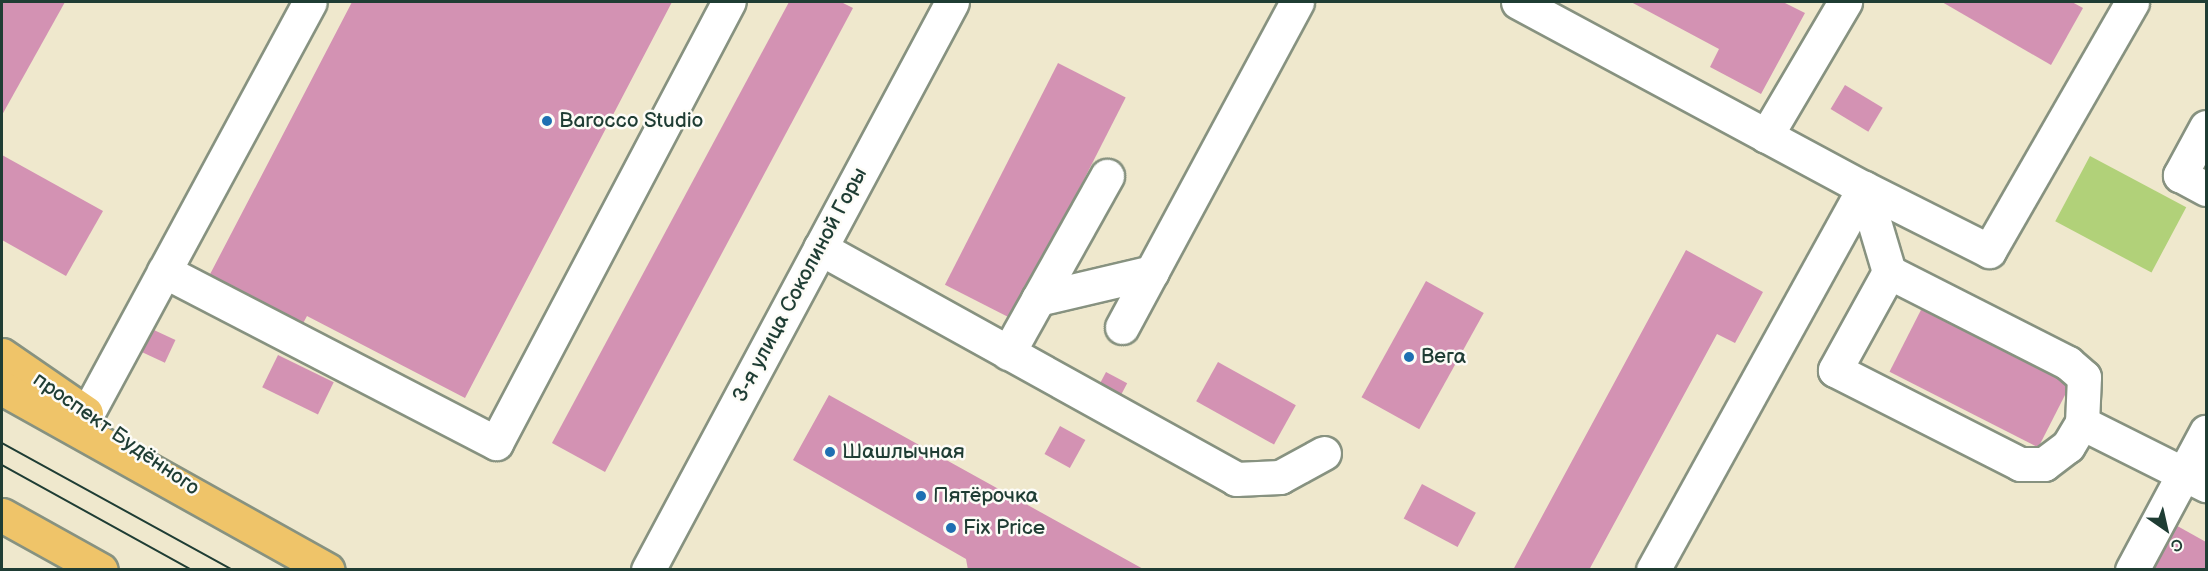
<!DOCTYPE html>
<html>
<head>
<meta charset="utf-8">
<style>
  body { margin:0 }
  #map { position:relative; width:2208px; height:571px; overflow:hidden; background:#efe8cd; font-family:"Balsamiq Sans",sans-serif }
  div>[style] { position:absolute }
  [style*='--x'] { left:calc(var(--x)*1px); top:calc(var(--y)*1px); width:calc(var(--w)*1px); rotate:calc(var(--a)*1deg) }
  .green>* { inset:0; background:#b1d179; transform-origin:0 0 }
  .building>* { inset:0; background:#d392b3; transform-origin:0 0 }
  .roads { filter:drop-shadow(2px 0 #879280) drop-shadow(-2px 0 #879280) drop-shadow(0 2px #879280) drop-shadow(0 -2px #879280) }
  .minor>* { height:33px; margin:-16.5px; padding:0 16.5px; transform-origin:16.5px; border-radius:16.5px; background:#fff }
  .major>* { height:33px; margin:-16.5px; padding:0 16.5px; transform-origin:16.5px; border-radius:16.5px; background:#efc469 }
  .tram>* { height:1.5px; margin:-0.75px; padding:0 0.75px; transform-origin:0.75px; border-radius:0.75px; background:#1f3d34 }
  .dots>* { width:16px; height:16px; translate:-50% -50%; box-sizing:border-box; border:3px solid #fdfcf7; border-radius:50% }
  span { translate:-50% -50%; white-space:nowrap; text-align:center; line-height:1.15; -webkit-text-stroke:5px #fdfcf7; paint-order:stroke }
  .poi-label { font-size:21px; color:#1f3d34 }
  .left { translate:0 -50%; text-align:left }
  .street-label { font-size:21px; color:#1f3d34 }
  .frame { position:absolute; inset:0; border:3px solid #1f3d34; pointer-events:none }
  .north { position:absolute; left:2136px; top:499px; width:60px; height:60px; -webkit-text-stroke:4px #fdfcf7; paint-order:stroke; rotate:146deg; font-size:16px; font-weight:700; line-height:24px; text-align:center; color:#1f3d34 }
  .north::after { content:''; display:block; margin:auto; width:21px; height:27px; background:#1f3d34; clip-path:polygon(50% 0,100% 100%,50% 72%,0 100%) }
</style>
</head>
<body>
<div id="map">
  <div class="green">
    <div style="left:2090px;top:156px;width:109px;height:74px;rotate:28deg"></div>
  </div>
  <div class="building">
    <div style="clip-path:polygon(2px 2px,65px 2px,2px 115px)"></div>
    <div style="clip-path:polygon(352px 2px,672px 2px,465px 398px,307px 316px,300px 329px,207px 280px)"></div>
    <div style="clip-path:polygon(789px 2px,841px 2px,853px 8px,605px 472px,552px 443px)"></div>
    <div style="clip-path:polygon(1631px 2px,1783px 2px,1805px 13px,1761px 94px,1710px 67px,1719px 49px)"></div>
    <div style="clip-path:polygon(1942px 2px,2072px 2px,2083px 8px,2051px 65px)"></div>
    <div style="left:1058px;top:63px;width:76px;height:249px;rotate:27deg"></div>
    <div style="left:1845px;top:85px;width:44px;height:28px;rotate:31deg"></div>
    <div style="clip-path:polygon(2px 155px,103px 211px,66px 276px,2px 240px)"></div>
    <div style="clip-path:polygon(1686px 250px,1763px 292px,1735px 343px,1717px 334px,1589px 570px,1513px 570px)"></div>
    <div style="left:1426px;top:281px;width:66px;height:133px;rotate:29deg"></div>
    <div style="left:1924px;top:304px;width:167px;height:76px;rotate:27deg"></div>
    <div style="left:141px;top:324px;width:38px;height:25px;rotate:25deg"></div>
    <div style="left:278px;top:355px;width:62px;height:36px;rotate:26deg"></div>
    <div style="left:1218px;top:362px;width:89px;height:45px;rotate:29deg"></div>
    <div style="left:1106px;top:372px;width:24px;height:20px;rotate:28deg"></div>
    <div style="clip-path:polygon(829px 395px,1145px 570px,968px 570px,966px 559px,793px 460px)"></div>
    <div style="left:1060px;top:426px;width:29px;height:32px;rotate:29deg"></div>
    <div style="left:1422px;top:484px;width:61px;height:39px;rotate:28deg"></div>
    <div style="clip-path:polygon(2172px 523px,2206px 542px,2206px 570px,2147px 570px)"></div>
  </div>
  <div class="roads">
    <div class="minor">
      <div style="--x:1518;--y:2;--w:393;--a:28.3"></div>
      <div style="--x:1864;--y:188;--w:88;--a:73.4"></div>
      <div style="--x:1889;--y:272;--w:201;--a:26.9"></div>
      <div style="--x:2068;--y:363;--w:21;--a:41"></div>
      <div style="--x:2084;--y:377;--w:46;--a:92.5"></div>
      <div style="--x:2082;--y:423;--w:139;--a:26.6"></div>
      <div style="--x:2206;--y:127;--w:55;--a:118.4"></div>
      <div style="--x:2180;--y:175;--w:30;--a:28"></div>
      <div style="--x:1766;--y:136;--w:156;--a:-59.5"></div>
      <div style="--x:820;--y:248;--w:476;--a:29"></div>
      <div style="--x:1236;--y:479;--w:44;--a:-2.6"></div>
      <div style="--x:1280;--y:477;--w:50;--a:-28.6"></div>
      <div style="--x:164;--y:271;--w:374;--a:27.4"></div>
      <div style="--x:496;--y:443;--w:499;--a:-62.2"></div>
      <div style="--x:1889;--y:272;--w:112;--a:118.9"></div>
      <div style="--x:1835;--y:370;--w:208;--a:26.9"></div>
      <div style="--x:2020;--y:464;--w:24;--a:0"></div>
      <div style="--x:2044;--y:464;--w:30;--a:-37"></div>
      <div style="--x:2068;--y:446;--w:27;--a:-59"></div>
      <div style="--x:1038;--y:299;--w:117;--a:-13.3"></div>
      <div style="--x:1122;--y:327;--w:369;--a:-61.7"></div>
      <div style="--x:1008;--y:353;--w:203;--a:-60.8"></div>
      <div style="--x:87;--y:414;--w:468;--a:-61.6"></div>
      <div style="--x:648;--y:570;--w:644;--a:-61.84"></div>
      <div style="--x:1653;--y:570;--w:436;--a:-61.1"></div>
      <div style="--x:1864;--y:188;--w:140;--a:26.7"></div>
      <div style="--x:1989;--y:251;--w:287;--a:-60.1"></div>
      <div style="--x:2132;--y:570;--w:157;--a:-61.8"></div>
    </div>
    <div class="major">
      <div style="--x:2;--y:355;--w:102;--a:34.6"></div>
      <div style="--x:2;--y:388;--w:373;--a:29.2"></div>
      <div style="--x:2;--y:515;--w:113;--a:29.1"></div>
    </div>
  </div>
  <div class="tram">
    <div style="--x:2;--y:443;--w:264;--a:28.8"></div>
    <div style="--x:2;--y:465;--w:217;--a:28.9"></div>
  </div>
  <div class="dots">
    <div style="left:547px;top:121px;background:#1f6fb2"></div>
    <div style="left:1409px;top:357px;background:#1f6fb2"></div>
    <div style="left:830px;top:452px;background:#1f6fb2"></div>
    <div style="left:921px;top:496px;background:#1f6fb2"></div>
    <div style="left:951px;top:528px;background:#1f6fb2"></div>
  </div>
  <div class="poi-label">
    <span class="left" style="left:559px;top:121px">Barocco Studio</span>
    <span class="left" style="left:1421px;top:357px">Вега</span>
    <span class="left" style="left:842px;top:452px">Шашлычная</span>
    <span class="left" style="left:933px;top:496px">Пятёрочка</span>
    <span class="left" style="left:963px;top:528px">Fix Price</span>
  </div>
  <div class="street-label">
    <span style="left:800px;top:285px;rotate:-62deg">3-я улица Соколиной Горы</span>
    <span style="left:116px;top:434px;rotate:35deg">проспект Будённого</span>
  </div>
  <div class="frame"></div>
  <div class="north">С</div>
</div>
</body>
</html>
